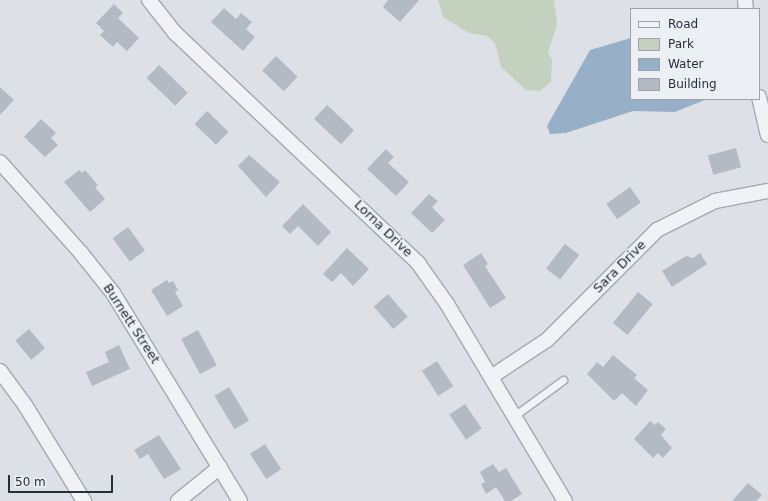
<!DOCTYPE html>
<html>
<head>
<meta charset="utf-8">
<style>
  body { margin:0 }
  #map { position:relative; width:768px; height:501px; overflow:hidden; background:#dde1e7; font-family:"DejaVu Sans",sans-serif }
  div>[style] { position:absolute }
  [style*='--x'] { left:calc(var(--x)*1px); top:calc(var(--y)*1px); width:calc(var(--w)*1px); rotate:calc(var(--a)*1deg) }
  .green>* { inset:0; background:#c3d1be }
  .water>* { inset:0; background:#97afc7 }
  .building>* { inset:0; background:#b4bac4; transform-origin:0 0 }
  .roads { filter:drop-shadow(1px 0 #a3a8b1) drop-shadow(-1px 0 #a3a8b1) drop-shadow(0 1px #a3a8b1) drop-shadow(0 -1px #a3a8b1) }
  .lane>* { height:7px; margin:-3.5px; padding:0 3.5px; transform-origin:3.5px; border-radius:3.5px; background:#f0f2f5 }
  .street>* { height:14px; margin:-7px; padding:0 7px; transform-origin:7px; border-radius:7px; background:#f0f2f5 }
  span { translate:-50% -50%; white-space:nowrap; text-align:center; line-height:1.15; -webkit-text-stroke:3px #ecf0f5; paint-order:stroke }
  .street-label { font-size:13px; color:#272f3d }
  .legend { position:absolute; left:630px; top:8px; width:130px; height:92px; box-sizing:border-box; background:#ecf0f5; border:1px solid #9da3ab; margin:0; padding:5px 7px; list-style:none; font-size:12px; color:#272f3d }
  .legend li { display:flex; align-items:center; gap:8px; height:20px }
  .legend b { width:20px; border:1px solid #9da3ab }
  .scale { position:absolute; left:8px; top:475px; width:105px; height:18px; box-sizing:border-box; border:2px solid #272f3d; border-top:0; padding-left:5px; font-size:12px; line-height:14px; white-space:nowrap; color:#272f3d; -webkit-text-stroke:3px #ecf0f5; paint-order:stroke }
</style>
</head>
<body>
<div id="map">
  <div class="green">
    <div style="clip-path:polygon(438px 0,554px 0,557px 24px,548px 53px,552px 60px,551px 82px,540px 91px,526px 90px,501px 67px,495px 43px,487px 36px,469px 33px,443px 17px)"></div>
  </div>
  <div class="water">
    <div style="clip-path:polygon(631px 38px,631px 99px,707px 99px,675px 112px,633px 111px,566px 133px,550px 134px,547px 126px,590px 50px)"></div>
  </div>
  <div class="building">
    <div style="clip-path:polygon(388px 0,419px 0,400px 22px,383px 7px)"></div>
    <div style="clip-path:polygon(114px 4px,123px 13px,118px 18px,139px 38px,127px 51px,117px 42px,113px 47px,100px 35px,104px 31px,96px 23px)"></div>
    <div style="clip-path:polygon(224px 8px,236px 19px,241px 13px,252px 22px,246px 29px,255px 37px,243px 51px,211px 22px)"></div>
    <div style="left:276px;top:56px;width:30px;height:20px;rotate:44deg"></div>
    <div style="left:159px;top:65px;width:40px;height:18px;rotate:44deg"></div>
    <div style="clip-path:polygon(0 87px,14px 100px,0 115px)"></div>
    <div style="left:327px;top:105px;width:37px;height:19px;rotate:43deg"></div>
    <div style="left:207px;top:111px;width:30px;height:18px;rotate:44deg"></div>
    <div style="clip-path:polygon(41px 119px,56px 133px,51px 138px,58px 145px,45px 157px,24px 137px)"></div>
    <div style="left:736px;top:148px;width:20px;height:29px;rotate:75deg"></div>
    <div style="clip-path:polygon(386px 149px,394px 157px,388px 163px,409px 182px,396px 196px,367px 169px)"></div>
    <div style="clip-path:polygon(249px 155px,280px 182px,266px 197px,238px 166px)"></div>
    <div style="clip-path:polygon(79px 170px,82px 173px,85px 170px,98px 185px,95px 187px,105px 199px,90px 212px,64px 182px)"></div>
    <div style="left:630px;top:187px;width:19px;height:29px;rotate:55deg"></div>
    <div style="clip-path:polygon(429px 194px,438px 201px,432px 207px,445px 220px,432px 233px,411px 213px)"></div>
    <div style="clip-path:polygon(303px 204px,331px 232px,318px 246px,298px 226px,290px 234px,282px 226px)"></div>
    <div style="left:128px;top:227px;width:29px;height:19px;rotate:54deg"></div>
    <div style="left:565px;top:244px;width:18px;height:31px;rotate:38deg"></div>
    <div style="clip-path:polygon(347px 248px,369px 269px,353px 286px,341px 273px,332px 282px,323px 274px)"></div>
    <div style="clip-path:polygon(481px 253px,488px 264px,485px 266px,506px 298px,490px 308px,463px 265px)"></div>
    <div style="clip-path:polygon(700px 253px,707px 264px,672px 287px,662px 271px,686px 256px,693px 258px)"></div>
    <div style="clip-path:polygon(167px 280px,169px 283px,173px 281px,178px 290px,175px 292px,183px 306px,167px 316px,151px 290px)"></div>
    <div style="left:638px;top:292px;width:19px;height:40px;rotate:39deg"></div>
    <div style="left:388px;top:294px;width:30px;height:19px;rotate:49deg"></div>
    <div style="left:29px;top:329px;width:25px;height:18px;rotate:50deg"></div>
    <div style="left:198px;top:330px;width:40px;height:19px;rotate:62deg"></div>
    <div style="clip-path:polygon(119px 345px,130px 369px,92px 386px,86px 372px,109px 362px,105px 352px)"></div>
    <div style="clip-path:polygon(613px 355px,637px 375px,634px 378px,648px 390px,636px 406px,622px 393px,614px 401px,587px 374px,597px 362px,603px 367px)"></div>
    <div style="left:437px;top:361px;width:30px;height:18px;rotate:57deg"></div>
    <div style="left:229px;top:387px;width:39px;height:17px;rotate:59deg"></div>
    <div style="left:465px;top:404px;width:30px;height:19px;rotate:56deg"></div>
    <div style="clip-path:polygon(650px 421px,655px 425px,658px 422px,666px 429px,661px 435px,672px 448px,663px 458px,658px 453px,653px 458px,634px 439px)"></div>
    <div style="clip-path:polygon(159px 435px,181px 469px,164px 479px,148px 454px,140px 459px,134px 450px)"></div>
    <div style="left:265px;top:444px;width:30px;height:18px;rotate:57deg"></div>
    <div style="clip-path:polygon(493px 464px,499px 472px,506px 468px,522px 494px,511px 501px,505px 501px,496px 487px,486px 494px,481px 484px,485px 482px,480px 472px)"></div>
    <div style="clip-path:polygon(748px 483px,762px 495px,756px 501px,732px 501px)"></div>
  </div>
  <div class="roads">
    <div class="lane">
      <div style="--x:514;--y:416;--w:61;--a:-36.3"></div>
    </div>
    <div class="street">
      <div style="--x:149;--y:0;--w:42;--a:51.8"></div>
      <div style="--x:175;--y:33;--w:335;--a:43.4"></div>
      <div style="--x:418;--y:263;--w:50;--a:54.7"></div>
      <div style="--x:447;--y:304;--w:230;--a:59.1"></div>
      <div style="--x:745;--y:0;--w:9;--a:84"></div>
      <div style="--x:759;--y:97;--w:39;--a:77"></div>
      <div style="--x:0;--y:162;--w:122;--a:48.3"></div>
      <div style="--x:81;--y:253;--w:51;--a:51.3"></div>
      <div style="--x:113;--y:293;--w:244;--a:58.6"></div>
      <div style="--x:0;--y:371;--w:42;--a:53.7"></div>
      <div style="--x:25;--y:405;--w:113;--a:58.4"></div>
      <div style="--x:491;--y:377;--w:67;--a:-33.5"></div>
      <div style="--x:547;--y:340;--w:156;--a:-45"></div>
      <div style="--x:657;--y:230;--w:65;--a:-26.6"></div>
      <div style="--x:715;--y:201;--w:54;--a:-10.7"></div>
      <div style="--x:178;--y:501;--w:54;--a:-39"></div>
    </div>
  </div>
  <div class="street-label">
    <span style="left:383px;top:229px;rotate:44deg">Lorna Drive</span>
    <span style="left:620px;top:267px;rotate:-45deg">Sara Drive</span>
    <span style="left:131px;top:324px;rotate:57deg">Burnett Street</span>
  </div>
  <ul class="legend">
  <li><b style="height:5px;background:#f0f2f5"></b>Road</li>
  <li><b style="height:11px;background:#c3d1be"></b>Park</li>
  <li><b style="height:11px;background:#97afc7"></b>Water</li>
  <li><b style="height:11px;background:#b4bac4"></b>Building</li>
  </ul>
  <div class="scale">50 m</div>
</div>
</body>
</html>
